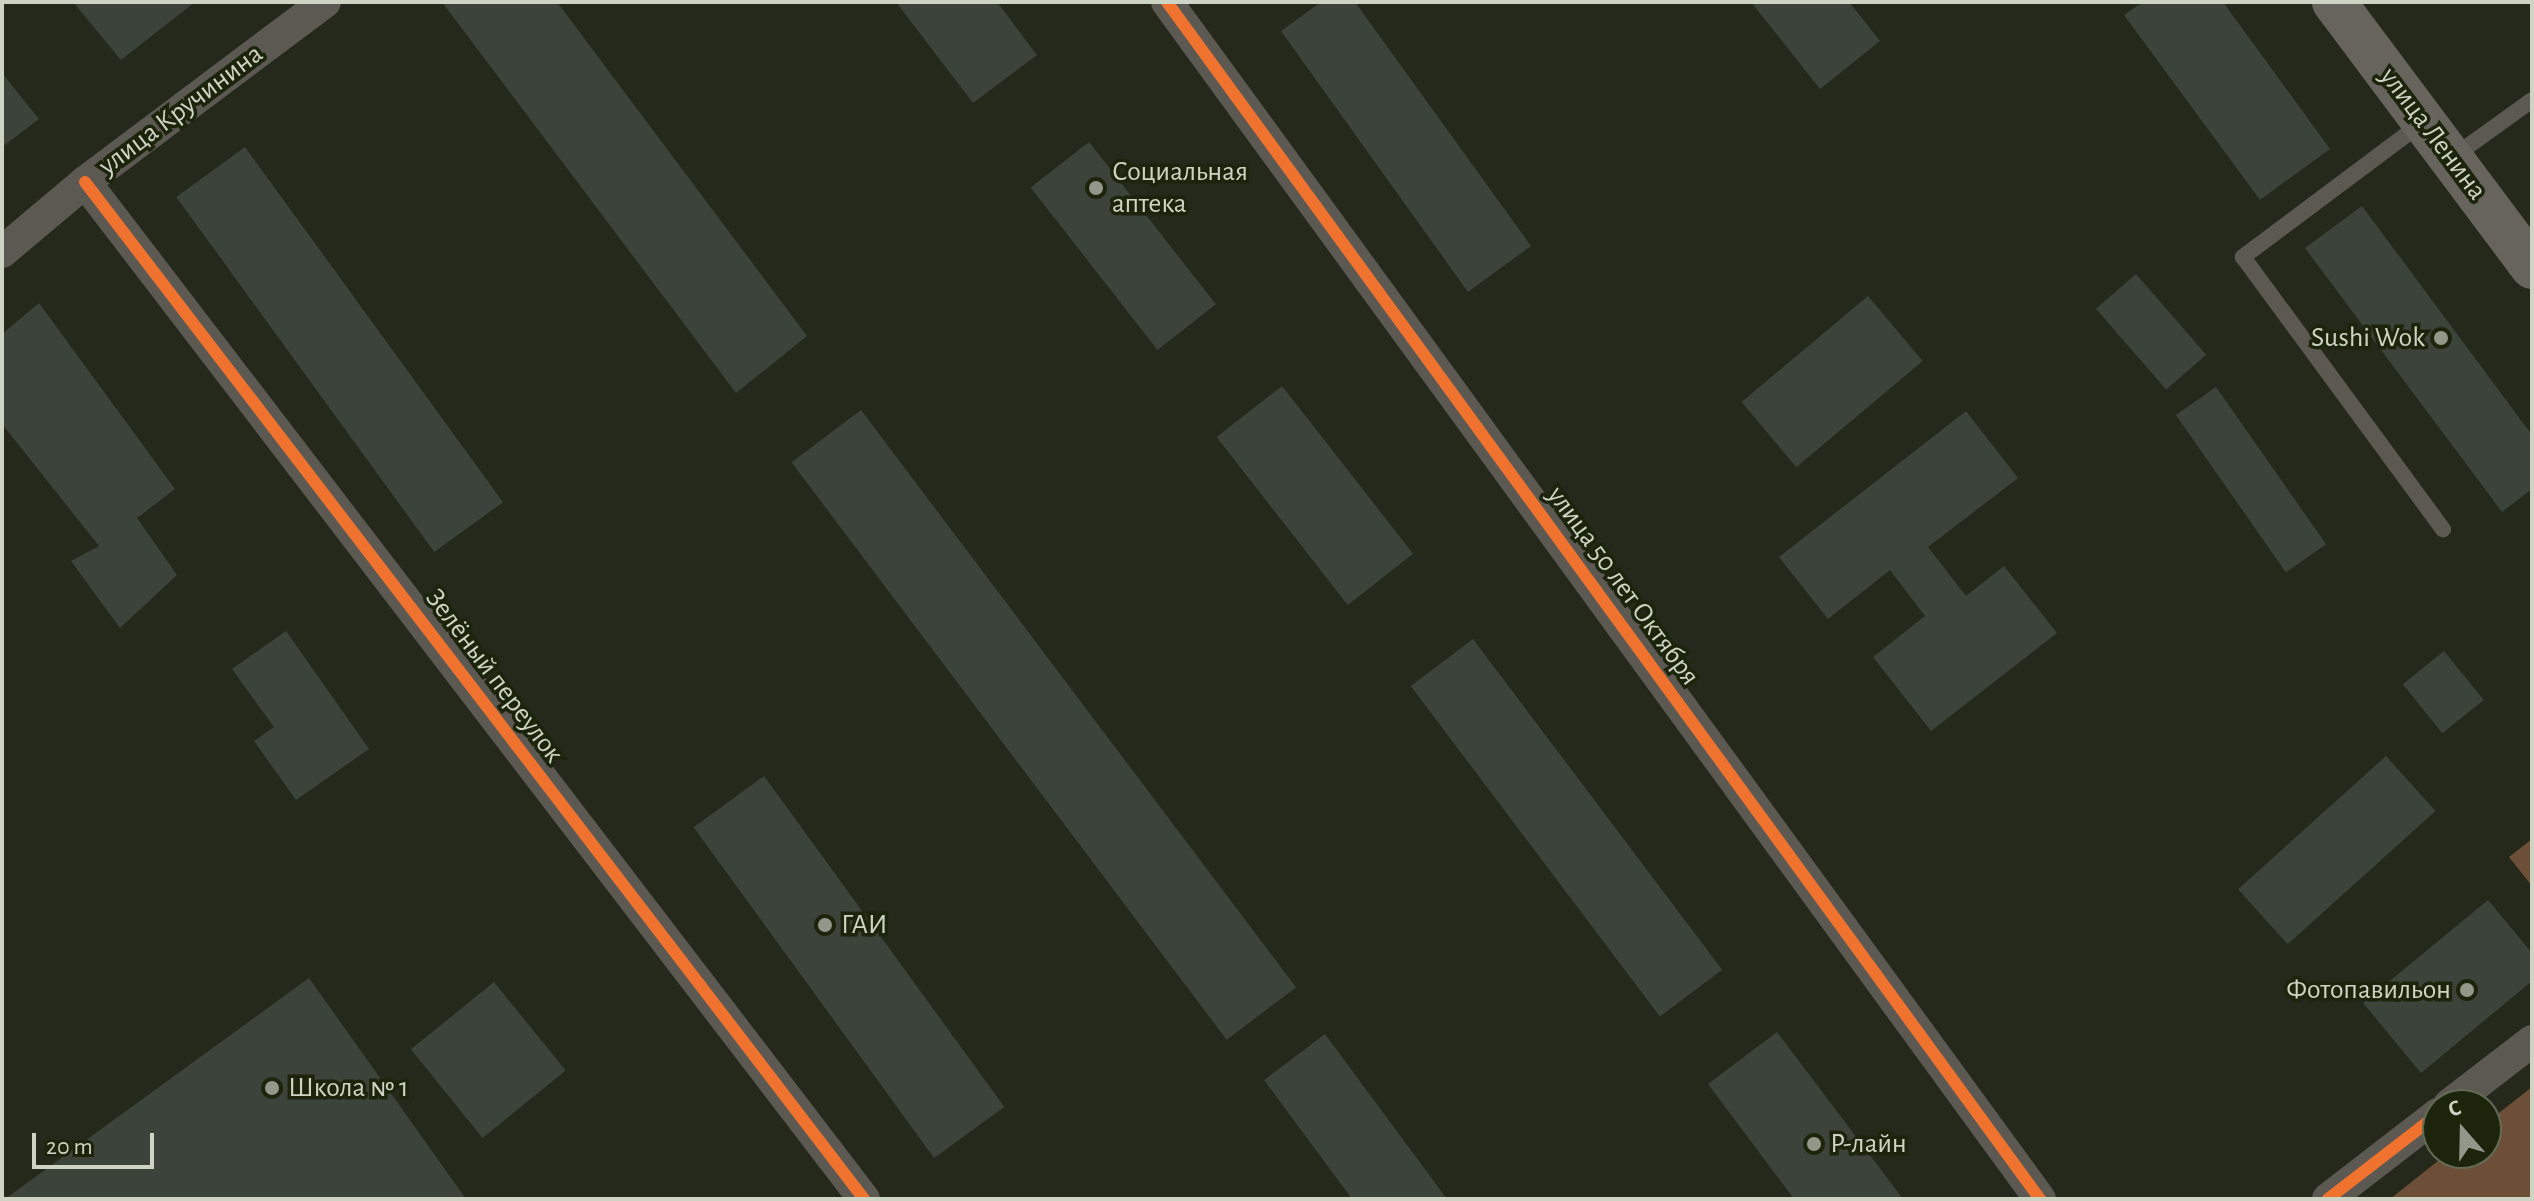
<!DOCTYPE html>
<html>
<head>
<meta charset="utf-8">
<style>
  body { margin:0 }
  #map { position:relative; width:2534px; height:1201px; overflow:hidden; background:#25291c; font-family:"Alegreya Sans",sans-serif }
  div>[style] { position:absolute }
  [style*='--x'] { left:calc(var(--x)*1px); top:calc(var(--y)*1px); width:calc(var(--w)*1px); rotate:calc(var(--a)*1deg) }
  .forest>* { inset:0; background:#6d4f37 }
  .building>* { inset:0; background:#3c433a; transform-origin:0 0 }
  .lane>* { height:16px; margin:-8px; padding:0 8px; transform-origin:8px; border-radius:8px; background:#5b5952 }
  .street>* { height:32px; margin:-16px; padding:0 16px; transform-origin:16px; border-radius:16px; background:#5b5952 }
  .secondary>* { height:44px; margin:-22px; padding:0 22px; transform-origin:22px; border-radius:22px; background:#66645c }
  .cycleway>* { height:12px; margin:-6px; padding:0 6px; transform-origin:6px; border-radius:6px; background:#ef722f }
  .dots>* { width:22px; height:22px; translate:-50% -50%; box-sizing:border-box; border:4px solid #1c250c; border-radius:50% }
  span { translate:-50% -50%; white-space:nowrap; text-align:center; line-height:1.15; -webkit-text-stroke:7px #1c250c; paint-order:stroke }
  .street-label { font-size:28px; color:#cdd4c4 }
  .poi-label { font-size:28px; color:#cdd4c4 }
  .left { translate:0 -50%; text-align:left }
  .right { translate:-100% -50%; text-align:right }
  .frame { position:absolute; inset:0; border:4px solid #cdd4c4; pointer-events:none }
  .north { position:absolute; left:2422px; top:1089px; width:80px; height:80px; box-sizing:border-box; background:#1c250c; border:2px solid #636b56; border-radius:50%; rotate:340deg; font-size:22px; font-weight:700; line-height:32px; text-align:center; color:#cdd4c4 }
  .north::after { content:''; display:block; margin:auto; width:28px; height:36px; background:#929889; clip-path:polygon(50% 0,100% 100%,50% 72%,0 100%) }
  .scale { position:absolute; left:32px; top:1133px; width:122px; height:36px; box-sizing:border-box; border:4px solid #cdd4c4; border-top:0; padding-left:10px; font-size:24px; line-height:28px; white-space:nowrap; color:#cdd4c4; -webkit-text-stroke:6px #1c250c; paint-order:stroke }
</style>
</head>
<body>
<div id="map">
  <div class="forest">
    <div style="clip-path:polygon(2532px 839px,2532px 886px,2509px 857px)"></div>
    <div style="clip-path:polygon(2532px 1087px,2532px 1199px,2390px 1199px,2448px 1153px,2486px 1153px,2486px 1123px)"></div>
  </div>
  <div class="building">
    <div style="clip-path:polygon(73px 2px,195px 2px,121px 60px)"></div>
    <div style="clip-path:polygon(442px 2px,557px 2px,807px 336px,736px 393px)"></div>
    <div style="clip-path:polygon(896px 2px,997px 2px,1037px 55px,973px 103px)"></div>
    <div style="clip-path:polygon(1321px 2px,1355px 2px,1531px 246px,1468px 292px,1281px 31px)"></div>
    <div style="clip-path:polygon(1751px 2px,1849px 2px,1880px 41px,1820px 89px)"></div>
    <div style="clip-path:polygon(2143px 2px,2223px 2px,2330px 149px,2260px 200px,2124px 15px)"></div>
    <div style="clip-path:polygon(2px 73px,39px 119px,2px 147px)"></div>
    <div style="left:1089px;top:142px;width:206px;height:74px;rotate:52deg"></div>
    <div style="left:245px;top:147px;width:439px;height:85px;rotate:54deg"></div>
    <div style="clip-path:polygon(2362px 206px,2532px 435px,2532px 489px,2502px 512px,2305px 248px)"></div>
    <div style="left:2136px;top:274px;width:107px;height:53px;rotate:49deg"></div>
    <div style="left:1868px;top:296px;width:85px;height:165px;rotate:50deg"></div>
    <div style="clip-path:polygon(39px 303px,175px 489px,137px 518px,177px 575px,120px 628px,71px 561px,99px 546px,2px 424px,2px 334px)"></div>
    <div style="left:1282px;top:386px;width:213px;height:83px;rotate:52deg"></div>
    <div style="left:2216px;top:387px;width:192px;height:49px;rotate:55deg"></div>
    <div style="left:861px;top:410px;width:723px;height:87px;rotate:53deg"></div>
    <div style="clip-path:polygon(1966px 411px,2018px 478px,1928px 547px,1966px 596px,2004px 566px,2057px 633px,1931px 731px,1873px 657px,1925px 616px,1890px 570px,1828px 619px,1779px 557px)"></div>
    <div style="clip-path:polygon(286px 631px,369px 749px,296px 800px,254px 741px,274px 727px,232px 669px)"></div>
    <div style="left:1473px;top:639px;width:414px;height:78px;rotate:53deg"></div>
    <div style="left:2444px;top:651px;width:63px;height:53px;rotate:51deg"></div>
    <div style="left:2386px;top:756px;width:74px;height:199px;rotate:48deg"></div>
    <div style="left:764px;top:776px;width:409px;height:87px;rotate:54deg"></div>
    <div style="clip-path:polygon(2488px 900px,2532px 953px,2532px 981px,2421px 1073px,2363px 1003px)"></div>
    <div style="clip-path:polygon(309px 978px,466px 1199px,5px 1199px)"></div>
    <div style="left:494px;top:982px;width:114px;height:107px;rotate:51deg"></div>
    <div style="clip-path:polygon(1777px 1032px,1903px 1199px,1794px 1199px,1708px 1084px)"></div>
    <div style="clip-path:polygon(1325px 1034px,1447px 1199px,1352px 1199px,1264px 1080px)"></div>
  </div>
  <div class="lane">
    <div style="--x:2422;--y:123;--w:224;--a:143.2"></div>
    <div style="--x:2243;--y:257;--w:338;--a:53.7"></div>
    <div style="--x:2453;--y:157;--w:97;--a:-35.8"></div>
  </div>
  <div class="street">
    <div style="--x:1167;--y:2;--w:1482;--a:53.9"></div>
    <div style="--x:85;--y:182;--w:1281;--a:52.55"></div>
    <div style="--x:2;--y:252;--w:109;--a:-40.1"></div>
    <div style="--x:85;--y:182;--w:300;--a:-36.9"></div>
    <div style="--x:2449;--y:1105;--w:105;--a:-37.6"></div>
    <div style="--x:2328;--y:1199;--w:139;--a:-37.7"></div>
  </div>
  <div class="secondary">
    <div style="--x:2334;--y:2;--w:331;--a:53.2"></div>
  </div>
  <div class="cycleway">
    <div style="--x:1167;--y:2;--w:1482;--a:53.9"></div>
    <div style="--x:85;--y:182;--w:1281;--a:52.55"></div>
    <div style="--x:2328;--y:1199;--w:139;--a:-37.7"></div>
  </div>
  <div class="dots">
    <div style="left:1096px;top:188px;background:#929889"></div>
    <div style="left:2441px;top:338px;background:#929889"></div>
    <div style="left:825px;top:925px;background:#929889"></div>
    <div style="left:2467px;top:990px;background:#929889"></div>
    <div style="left:272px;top:1088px;background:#929889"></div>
    <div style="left:1814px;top:1144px;background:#929889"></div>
  </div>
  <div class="street-label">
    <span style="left:181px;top:110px;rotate:-37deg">улица Кручинина</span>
    <span style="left:2433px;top:134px;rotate:53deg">улица Ленина</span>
    <span style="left:1623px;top:586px;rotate:54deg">улица 50 лет Октября</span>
    <span style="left:494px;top:676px;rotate:53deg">Зелёный переулок</span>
  </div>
  <div class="poi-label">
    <span class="left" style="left:1112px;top:188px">Социальная<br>аптека</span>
    <span class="right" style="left:2425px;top:338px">Sushi Wok</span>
    <span class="left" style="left:841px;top:925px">ГАИ</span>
    <span class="right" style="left:2451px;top:990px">Фотопавильон</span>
    <span class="left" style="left:288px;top:1088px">Школа № 1</span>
    <span class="left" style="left:1830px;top:1144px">Р-лайн</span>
  </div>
  <div class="frame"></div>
  <div class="north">С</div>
  <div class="scale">20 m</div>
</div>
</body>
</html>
